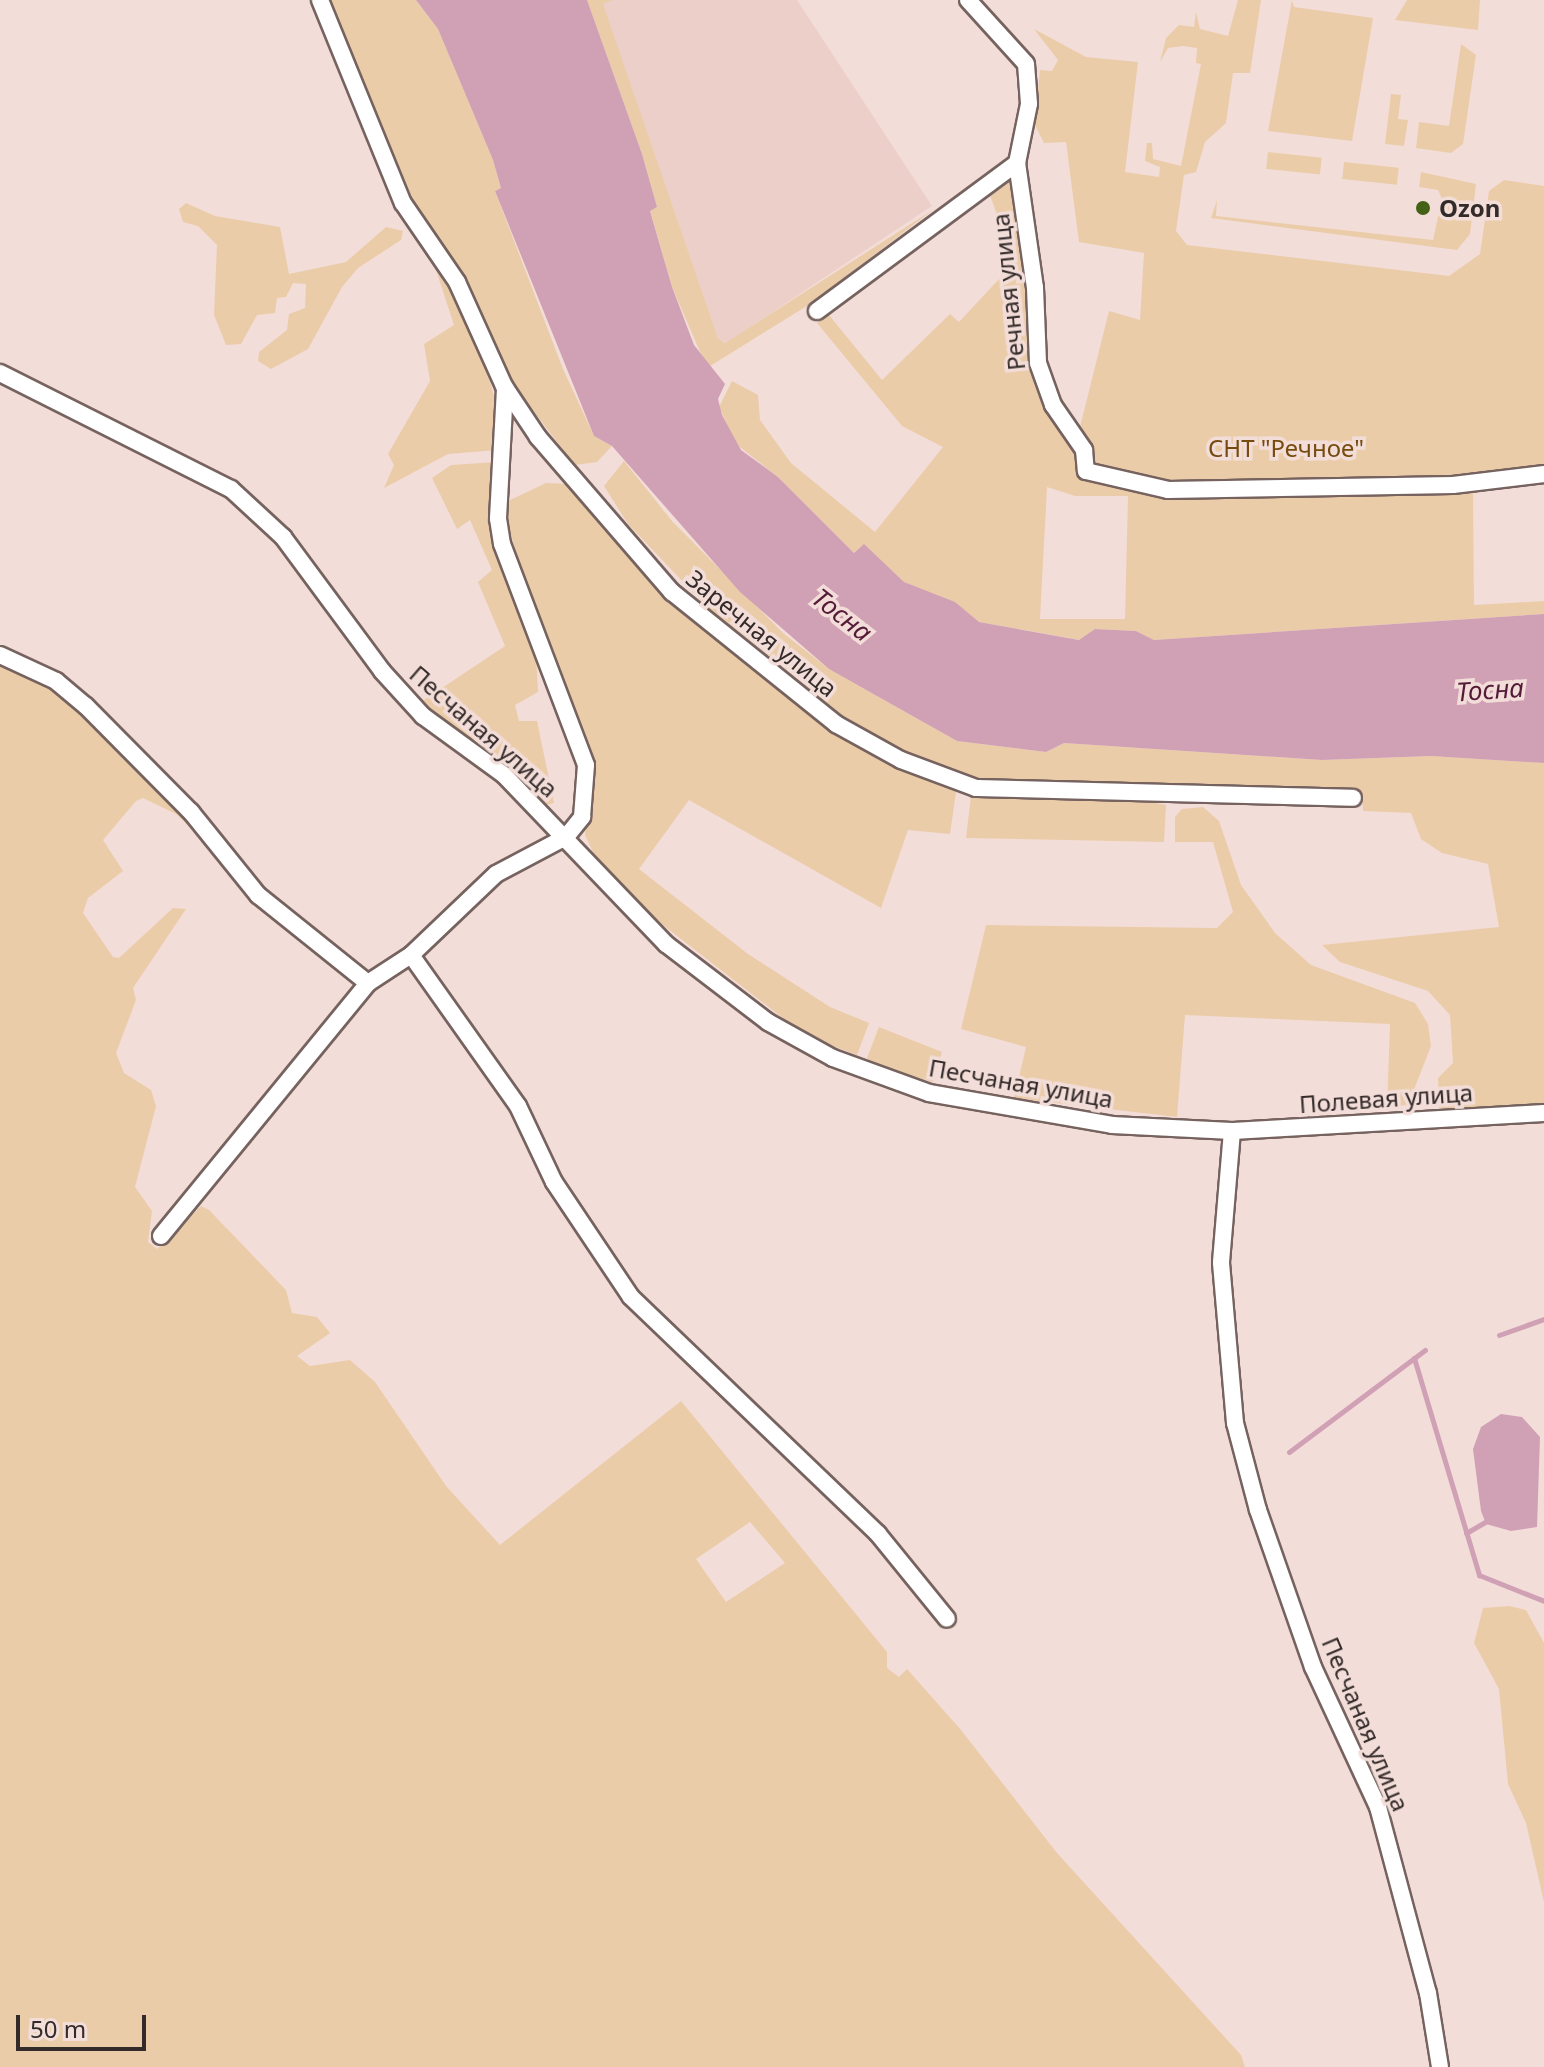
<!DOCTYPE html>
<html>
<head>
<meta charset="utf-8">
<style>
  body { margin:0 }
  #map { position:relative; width:1544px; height:2067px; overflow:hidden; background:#f3ddd9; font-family:"Noto Sans",sans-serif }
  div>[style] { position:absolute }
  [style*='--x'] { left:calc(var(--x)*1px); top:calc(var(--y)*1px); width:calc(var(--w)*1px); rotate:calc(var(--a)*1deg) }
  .built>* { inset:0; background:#edcfca }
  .green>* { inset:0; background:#ebcca9; transform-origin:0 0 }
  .water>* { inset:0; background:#d0a1b5 }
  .stream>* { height:5px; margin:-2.5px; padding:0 2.5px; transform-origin:2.5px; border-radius:2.5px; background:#d0a1b5 }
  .roads { filter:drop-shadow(2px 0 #76635f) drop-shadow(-2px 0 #76635f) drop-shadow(0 2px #76635f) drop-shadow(0 -2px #76635f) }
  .street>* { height:16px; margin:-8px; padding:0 8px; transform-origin:8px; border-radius:8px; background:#fff }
  .dots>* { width:22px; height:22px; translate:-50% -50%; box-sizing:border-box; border:4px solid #f3ddd9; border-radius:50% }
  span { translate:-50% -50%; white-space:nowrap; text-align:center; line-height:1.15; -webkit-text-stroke:7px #f3ddd9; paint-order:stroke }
  .poi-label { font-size:24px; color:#332b29; font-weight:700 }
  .left { translate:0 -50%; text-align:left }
  .street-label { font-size:24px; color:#332b29 }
  .park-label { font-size:24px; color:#764c0e }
  .water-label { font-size:26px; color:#541b39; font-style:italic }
  .scale { position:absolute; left:16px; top:2015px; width:130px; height:36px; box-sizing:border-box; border:4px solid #332b29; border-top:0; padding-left:10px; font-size:24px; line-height:28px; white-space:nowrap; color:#332b29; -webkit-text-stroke:6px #f3ddd9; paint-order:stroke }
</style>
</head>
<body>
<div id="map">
  <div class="built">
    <div style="clip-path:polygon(613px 0,797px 0,932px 206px,726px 343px,718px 338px,602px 4px)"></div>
  </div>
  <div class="green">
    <div style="clip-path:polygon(328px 0,416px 0,438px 29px,493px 160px,501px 188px,495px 191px,563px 369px,594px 436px,612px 446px,597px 462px,575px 465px,510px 381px,479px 310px,384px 152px)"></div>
    <div style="clip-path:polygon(587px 0,613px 0,603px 4px,718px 338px,725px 343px,934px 209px,810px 304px,707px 368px,672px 287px,650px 210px,657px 207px,642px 154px)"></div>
    <div style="clip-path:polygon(evenodd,1238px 0,1261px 0,1250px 73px,1233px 73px,1226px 123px,1205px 142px,1196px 172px,1184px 175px,1176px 231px,1187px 245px,1449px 276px,1480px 254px,1489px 191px,1504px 180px,1544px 186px,1544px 484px,1473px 490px,1474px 605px,1544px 601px,1544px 614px,1154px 640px,1136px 631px,1095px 629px,1080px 640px,979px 622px,904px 582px,864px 545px,854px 553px,778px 477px,736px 444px,719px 407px,732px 381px,758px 395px,760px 420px,791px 463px,875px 532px,943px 447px,902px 426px,817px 323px,829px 315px,882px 380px,950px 314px,959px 322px,1014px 263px,990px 195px,1026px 171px,1044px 288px,1048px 371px,1079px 431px,1109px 311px,1140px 320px,1144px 253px,1079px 242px,1066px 142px,1044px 143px,1035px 125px,1040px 70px,1052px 71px,1058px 60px,1034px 29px,1086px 57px,1138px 62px,1125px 172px,1159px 177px,1160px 167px,1145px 161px,1147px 143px,1152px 143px,1153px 159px,1181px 166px,1201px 64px,1196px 63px,1197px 48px,1183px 46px,1168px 48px,1160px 62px,1166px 38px,1179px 25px,1194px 27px,1196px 12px,1200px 29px,1228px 36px,1238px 0,1047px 487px,1075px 496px,1128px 496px,1125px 619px,1040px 619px,1047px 487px)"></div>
    <div style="clip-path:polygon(1292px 0,1294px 7px,1373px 18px,1352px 141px,1268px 131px)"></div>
    <div style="clip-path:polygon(1407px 0,1480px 0,1478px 30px,1395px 20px)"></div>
    <div style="clip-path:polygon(1461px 44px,1476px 55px,1463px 144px,1451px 153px,1416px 148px,1419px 122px,1449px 126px)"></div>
    <div style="clip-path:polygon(1391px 94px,1401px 95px,1398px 119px,1408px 120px,1404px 146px,1385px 144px)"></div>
    <div style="left:1268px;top:152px;width:54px;height:17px;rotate:6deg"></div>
    <div style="left:1344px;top:162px;width:55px;height:17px;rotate:6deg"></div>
    <div style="clip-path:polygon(1421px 172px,1476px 184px,1470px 234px,1457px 250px,1211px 218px,1217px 200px,1216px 216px,1433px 240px,1442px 199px,1438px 190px,1419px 187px)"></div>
    <div style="clip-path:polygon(186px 203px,215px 216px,280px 227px,289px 274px,346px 262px,386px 227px,403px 231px,401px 240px,358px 268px,342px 287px,308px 349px,271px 369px,258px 361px,259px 352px,287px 330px,289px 314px,305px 308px,306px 284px,293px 283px,286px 297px,277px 298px,275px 313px,257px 315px,241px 344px,226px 345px,214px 315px,217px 245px,198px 226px,183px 222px,179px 209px)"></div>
    <div style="clip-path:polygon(435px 267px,479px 339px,498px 412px,497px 450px,448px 454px,384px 488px,394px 465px,388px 454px,430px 381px,424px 344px,454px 325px)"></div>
    <div style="clip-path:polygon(624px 461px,672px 521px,783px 633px,829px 669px,957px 741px,1046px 752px,1064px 743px,1322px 760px,1431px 756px,1544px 763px,1544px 1105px,1439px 1109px,1438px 1078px,1453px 1063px,1450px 1015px,1428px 991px,1340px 962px,1322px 945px,1499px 927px,1488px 864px,1442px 853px,1421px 839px,1411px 813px,1363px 811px,1362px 791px,1210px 793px,980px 782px,901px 752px,834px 715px,803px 682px,704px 604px,628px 524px,604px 486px)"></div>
    <div style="clip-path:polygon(496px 462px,492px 506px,536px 654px,538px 692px,515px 705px,519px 721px,537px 721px,554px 803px,546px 805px,421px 702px,505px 646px,478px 582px,492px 570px,470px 520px,457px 529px,432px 478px,451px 465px)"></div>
    <div style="clip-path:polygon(546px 483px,568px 484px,693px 615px,825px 725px,956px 792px,950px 834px,908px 830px,881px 908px,689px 800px,639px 869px,748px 954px,830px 1007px,869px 1023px,857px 1055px,806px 1036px,627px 897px,598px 863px,585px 835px,590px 773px,506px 521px,504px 503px)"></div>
    <div style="clip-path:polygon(evenodd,0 662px,67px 695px,180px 801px,210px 846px,176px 814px,143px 798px,136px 801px,103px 840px,123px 871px,88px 898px,83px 913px,113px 957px,119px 958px,173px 908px,186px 909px,133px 988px,136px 1000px,116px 1053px,124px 1073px,151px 1090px,156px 1106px,135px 1187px,152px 1211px,148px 1242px,157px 1249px,201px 1206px,209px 1210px,286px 1290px,292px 1313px,317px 1317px,330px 1333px,297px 1356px,310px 1366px,350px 1360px,375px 1382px,446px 1486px,500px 1545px,681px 1401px,887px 1652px,887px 1668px,899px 1677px,907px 1669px,961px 1730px,1057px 1853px,1241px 2055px,1245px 2067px,0 2067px,0 662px,750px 1522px,785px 1563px,726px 1602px,696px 1559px,750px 1522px)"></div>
    <div style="clip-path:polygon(971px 796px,1122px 797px,1166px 805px,1164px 842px,966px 838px)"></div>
    <div style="clip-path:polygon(1203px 807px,1219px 821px,1241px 885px,1275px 933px,1311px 965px,1415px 1003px,1428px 1024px,1431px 1046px,1408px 1105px,1387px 1108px,1390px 1024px,1185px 1015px,1177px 1117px,1014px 1098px,1026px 1047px,961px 1029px,986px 925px,1217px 928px,1233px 912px,1213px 842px,1175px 842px,1175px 817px,1182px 809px)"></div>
    <div style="clip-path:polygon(879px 1027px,942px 1052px,933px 1082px,874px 1065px,867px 1058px)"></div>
    <div style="clip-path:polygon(1509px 1606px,1526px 1610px,1544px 1643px,1544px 1902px,1526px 1823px,1508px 1784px,1499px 1689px,1474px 1643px,1483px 1608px)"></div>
  </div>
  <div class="water">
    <div style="clip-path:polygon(416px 0,587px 0,642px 154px,657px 207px,650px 211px,672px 287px,694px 345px,725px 384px,718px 399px,722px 415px,741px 450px,778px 477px,854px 553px,864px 544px,904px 582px,955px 602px,979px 622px,1079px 640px,1095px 629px,1136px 631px,1154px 640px,1544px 614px,1544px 763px,1431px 756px,1322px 760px,1064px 743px,1046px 752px,957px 741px,829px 669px,740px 592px,612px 446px,594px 436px,495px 191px,501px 188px,493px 160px,438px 29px)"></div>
    <div style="clip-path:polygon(1501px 1414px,1522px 1417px,1540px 1437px,1537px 1527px,1511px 1531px,1486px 1524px,1481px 1511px,1473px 1449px,1481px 1427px)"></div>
  </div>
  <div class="stream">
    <div style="--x:1499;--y:1335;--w:48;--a:-19.6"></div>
    <div style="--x:1414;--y:1358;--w:227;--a:73.3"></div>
    <div style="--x:1479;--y:1575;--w:70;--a:21.8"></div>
    <div style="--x:1289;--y:1452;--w:170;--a:-36.9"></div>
    <div style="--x:1466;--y:1533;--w:22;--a:-30"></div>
  </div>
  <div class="roads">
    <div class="street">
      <div style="--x:320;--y:0;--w:219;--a:67.8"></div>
      <div style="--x:403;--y:203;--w:96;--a:55.6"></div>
      <div style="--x:457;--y:282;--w:114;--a:65.7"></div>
      <div style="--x:504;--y:386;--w:61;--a:56.3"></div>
      <div style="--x:538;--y:437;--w:205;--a:49.2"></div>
      <div style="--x:672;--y:592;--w:211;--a:38.8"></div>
      <div style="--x:836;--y:724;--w:74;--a:29"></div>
      <div style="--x:901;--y:760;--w:80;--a:20.5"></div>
      <div style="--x:976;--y:788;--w:377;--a:1.5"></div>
      <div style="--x:968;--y:0;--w:86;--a:47.8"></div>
      <div style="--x:1026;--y:64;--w:40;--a:85.7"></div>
      <div style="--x:1029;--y:104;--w:60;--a:101.5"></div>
      <div style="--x:1017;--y:163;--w:126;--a:81.8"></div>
      <div style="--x:1035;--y:288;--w:75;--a:87.7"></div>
      <div style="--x:1038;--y:363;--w:45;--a:70.3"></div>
      <div style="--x:1053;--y:405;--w:55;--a:55.4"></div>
      <div style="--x:1084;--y:450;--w:21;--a:85"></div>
      <div style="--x:1086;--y:471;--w:84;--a:13"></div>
      <div style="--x:1168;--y:490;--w:285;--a:-1"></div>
      <div style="--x:1453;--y:485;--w:92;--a:-6.9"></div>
      <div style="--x:817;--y:311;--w:249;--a:-36.5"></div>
      <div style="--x:0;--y:373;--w:258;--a:26.7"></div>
      <div style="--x:231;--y:489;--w:71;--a:42.7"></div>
      <div style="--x:283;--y:537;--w:167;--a:53.5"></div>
      <div style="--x:382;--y:671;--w:61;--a:47.7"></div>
      <div style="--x:423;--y:716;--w:100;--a:36.1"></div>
      <div style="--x:504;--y:775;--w:234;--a:46.2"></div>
      <div style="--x:666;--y:944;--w:128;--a:37.4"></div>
      <div style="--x:768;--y:1022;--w:74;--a:29"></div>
      <div style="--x:833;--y:1058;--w:102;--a:20"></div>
      <div style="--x:929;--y:1093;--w:186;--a:9.9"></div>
      <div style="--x:1112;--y:1125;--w:120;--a:2.9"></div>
      <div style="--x:1232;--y:1131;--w:313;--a:-3.3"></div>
      <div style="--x:0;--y:655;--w:62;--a:24.9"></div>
      <div style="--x:56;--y:681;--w:39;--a:40"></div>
      <div style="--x:86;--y:706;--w:149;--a:45.3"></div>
      <div style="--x:191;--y:812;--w:107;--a:51.1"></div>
      <div style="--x:258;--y:895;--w:141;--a:38.7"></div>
      <div style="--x:411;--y:955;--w:185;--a:54.7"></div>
      <div style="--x:518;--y:1106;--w:84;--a:64.7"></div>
      <div style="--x:554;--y:1182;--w:138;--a:56.2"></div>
      <div style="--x:631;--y:1297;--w:342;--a:43.8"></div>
      <div style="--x:878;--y:1534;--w:109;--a:50.9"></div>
      <div style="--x:1232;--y:1131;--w:132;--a:94.8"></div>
      <div style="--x:1221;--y:1263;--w:161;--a:85"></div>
      <div style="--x:1235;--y:1423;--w:90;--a:75.2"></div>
      <div style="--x:1258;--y:1510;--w:166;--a:70.7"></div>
      <div style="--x:1313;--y:1667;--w:154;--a:65.1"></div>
      <div style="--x:1378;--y:1807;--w:193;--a:75"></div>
      <div style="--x:1428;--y:1993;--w:75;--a:80.8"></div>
      <div style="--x:161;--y:1236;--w:327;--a:-50.7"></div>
      <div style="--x:368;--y:983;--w:51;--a:-33.1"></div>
      <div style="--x:411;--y:955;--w:117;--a:-43.6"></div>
      <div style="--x:496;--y:874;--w:79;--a:-27.9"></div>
      <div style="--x:566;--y:837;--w:26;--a:-51"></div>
      <div style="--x:582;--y:817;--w:52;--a:-85.6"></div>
      <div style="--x:586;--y:765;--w:236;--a:-110.8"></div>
      <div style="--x:502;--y:544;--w:26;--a:-99"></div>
      <div style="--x:498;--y:518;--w:130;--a:-86.9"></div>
    </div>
  </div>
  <div class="dots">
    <div style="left:1423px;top:208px;background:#436216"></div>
  </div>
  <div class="poi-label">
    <span class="left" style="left:1439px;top:208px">Ozon</span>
  </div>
  <div class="street-label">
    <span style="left:1008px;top:292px;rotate:-96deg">Речная улица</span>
    <span style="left:762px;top:633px;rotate:39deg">Заречная улица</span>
    <span style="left:484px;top:731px;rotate:41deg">Песчаная улица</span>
    <span style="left:1021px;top:1083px;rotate:10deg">Песчаная улица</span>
    <span style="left:1386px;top:1098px;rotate:-4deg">Полевая улица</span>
    <span style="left:1366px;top:1724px;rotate:67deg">Песчаная улица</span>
  </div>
  <div class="park-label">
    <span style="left:1286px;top:448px">СНТ "Речное"</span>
  </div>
  <div class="water-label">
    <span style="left:842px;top:615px;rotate:38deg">Тосна</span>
    <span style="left:1490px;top:690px;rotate:-4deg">Тосна</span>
  </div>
  <div class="scale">50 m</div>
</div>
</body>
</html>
